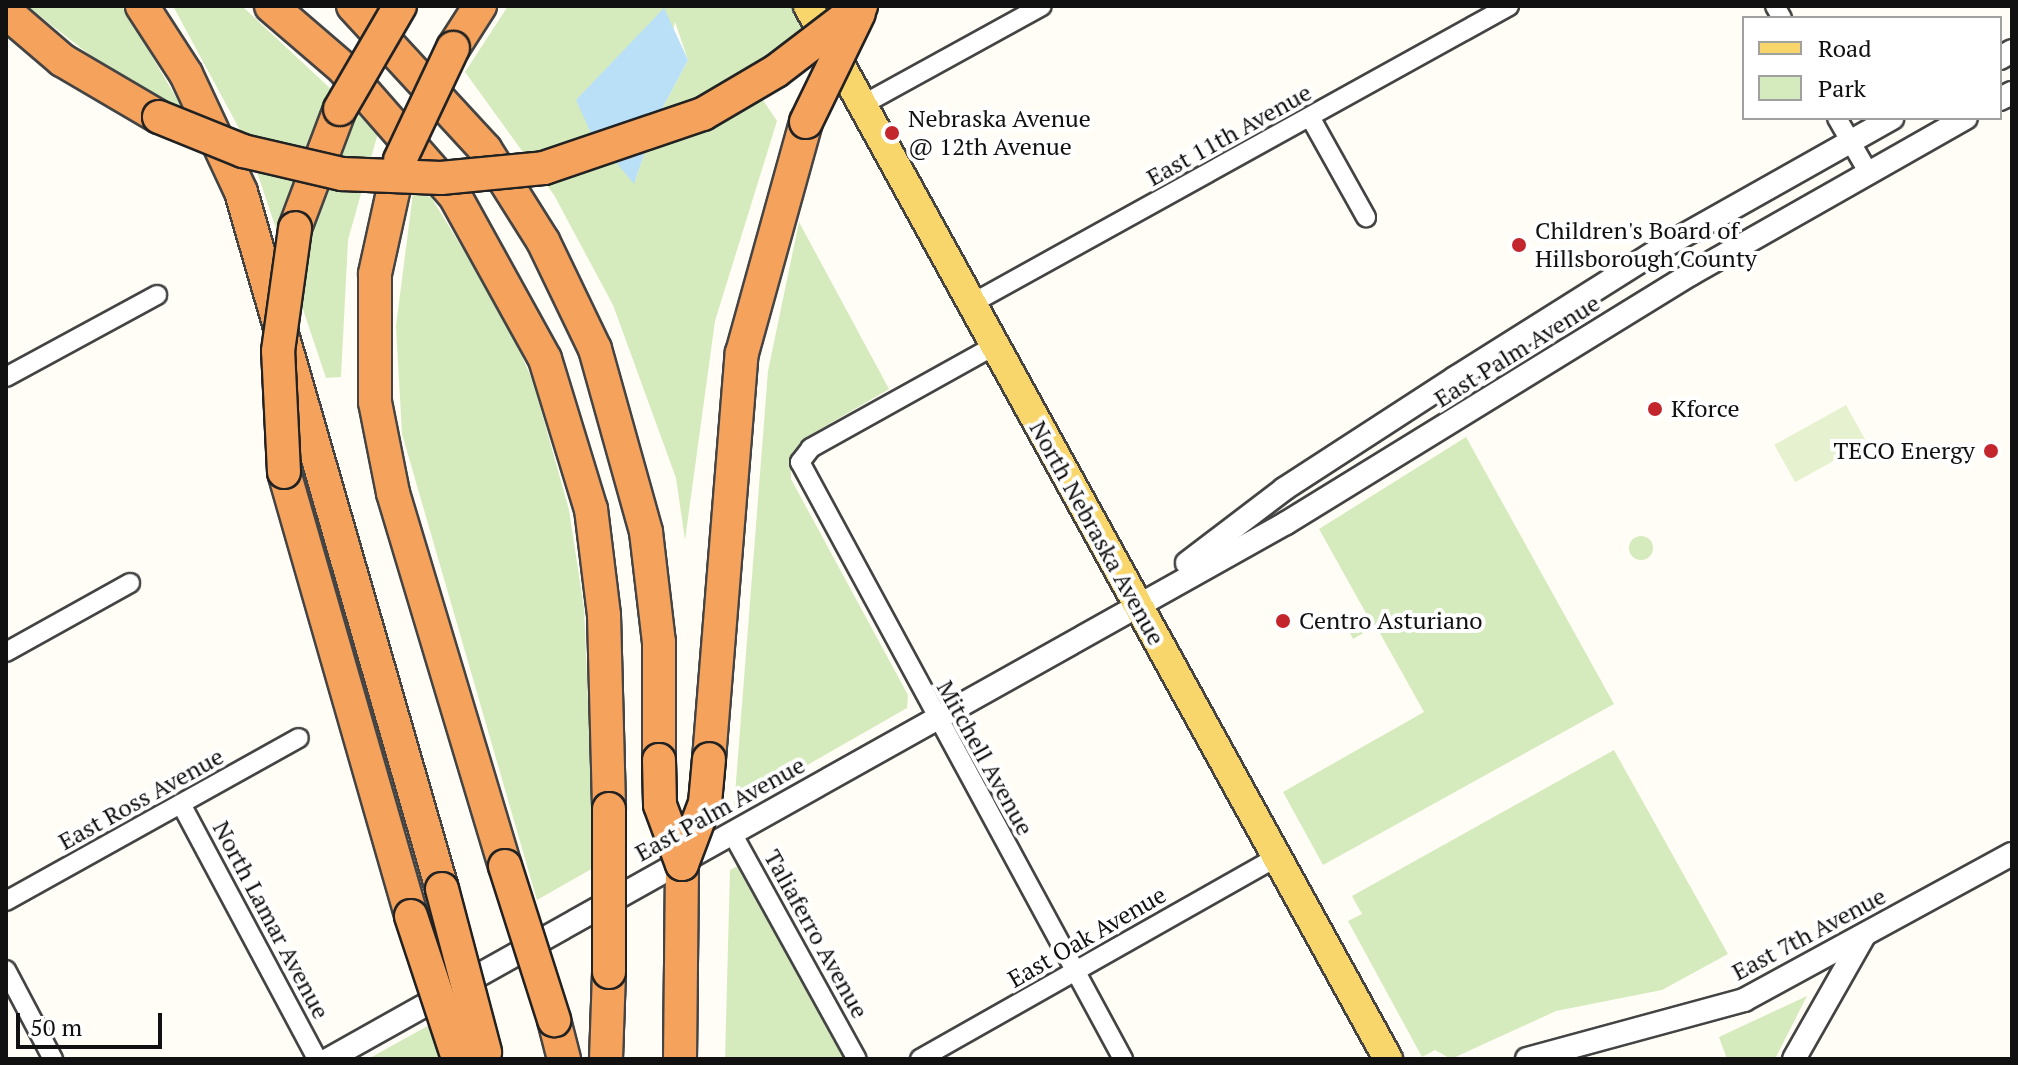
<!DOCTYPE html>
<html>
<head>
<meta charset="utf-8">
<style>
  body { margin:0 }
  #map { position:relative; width:2018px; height:1065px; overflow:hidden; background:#fffdf5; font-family:"PT Serif",serif }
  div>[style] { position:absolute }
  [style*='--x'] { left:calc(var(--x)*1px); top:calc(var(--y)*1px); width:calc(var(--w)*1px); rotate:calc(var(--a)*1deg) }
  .green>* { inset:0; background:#d5ebbd }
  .round { border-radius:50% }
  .pitch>* { inset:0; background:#e6f2cf; transform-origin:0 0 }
  .water>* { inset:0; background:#b9e0f7 }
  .roads { filter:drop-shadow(2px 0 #444) drop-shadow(-2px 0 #444) drop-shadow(0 2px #444) drop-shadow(0 -2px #444) }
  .minor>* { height:18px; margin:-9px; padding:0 9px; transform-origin:9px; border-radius:9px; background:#fff }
  .tertiary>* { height:22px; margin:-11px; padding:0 11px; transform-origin:11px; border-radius:11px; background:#fff }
  .primary>* { height:28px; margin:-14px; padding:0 14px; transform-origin:14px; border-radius:14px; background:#f9d66b }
  .motorway>* { height:32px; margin:-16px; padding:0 16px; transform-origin:16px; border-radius:16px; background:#f5a25d }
  .bridges { filter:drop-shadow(2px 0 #222) drop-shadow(-2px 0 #222) drop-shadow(0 2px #222) drop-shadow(0 -2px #222) }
  .motorway-bridge>* { height:32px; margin:-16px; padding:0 16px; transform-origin:16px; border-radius:16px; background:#f5a25d }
  .dots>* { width:22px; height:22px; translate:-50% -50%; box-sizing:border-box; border:4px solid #fff; border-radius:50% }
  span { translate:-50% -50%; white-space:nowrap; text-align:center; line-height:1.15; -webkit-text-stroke:8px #fff; paint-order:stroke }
  .poi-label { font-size:24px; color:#111 }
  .left { translate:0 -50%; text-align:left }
  .right { translate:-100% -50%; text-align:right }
  .street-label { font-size:24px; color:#111 }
  .frame { position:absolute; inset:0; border:8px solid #111; pointer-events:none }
  .legend { position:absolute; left:1742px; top:16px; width:260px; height:104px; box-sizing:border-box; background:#fff; border:2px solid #a0a0a0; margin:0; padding:10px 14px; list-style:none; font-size:24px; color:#111 }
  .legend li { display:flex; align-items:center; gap:16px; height:40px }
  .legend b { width:40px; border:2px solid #a0a0a0 }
  .scale { position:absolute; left:16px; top:1013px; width:146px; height:36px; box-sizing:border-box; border:4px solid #111; border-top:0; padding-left:10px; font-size:24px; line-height:28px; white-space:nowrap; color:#111; -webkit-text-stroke:6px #fff; paint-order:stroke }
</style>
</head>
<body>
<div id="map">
  <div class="green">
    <div style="clip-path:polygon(27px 6px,122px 6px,186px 114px,109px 70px)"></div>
    <div style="clip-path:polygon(173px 6px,242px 6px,378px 133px,348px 240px,341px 377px,326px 378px,248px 145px)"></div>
    <div style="clip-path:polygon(evenodd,508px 6px,792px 6px,808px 33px,747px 76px,777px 121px,715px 321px,685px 540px,676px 478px,613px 305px,554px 195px,465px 72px,508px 6px,675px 22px,688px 60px,655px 122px,634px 184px,675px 22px)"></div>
    <div style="clip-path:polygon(413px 193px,431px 197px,503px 315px,533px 381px,569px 510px,584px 608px,595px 867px,537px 900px,402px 434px,396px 326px)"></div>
    <div style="clip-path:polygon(799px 222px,889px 389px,812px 434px,791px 462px,791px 479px,908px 695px,907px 708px,734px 807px,768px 371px)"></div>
    <div style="clip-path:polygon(1466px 437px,1614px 704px,1323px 865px,1283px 792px,1424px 712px,1376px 626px,1353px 639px,1347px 627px,1367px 615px,1319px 529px)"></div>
    <div class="round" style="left:1629px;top:536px;width:24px;height:24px"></div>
    <div style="clip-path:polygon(1614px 750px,1728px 954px,1662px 990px,1556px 1011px,1451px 1059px,1435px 1050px,1422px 1057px,1348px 921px,1362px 914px,1352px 896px)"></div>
    <div style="clip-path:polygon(738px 866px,844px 1059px,725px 1059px,730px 870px)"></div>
    <div style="clip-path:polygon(1807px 996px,1775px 1059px,1727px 1059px,1719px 1037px)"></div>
    <div style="clip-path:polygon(442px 1018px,455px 1059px,368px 1059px)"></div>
  </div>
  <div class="pitch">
    <div style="left:1846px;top:405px;width:43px;height:82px;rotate:61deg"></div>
  </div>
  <div class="water">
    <div style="clip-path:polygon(664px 8px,688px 60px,655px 122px,634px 184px,590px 131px,576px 100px)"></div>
  </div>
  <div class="roads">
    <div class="minor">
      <div style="--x:1775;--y:6;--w:14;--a:60"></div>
      <div style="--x:862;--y:105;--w:205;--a:-28.8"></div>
      <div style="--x:1310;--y:117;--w:115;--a:60.8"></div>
      <div style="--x:1837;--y:118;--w:62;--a:60.1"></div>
      <div style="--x:971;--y:304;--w:615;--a:-28.98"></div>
      <div style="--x:994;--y:346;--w:210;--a:150.9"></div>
      <div style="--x:811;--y:448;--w:18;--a:128"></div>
      <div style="--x:800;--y:462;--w:679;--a:61.58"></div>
      <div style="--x:6;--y:377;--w:172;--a:-28.5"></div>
      <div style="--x:6;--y:652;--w:142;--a:-29.1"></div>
      <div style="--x:181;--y:804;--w:289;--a:61.9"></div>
      <div style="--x:732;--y:833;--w:258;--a:61.1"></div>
      <div style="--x:6;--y:901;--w:335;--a:-29.1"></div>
      <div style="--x:6;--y:970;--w:101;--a:62.2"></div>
      <div style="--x:920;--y:1059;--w:410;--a:-29.5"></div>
    </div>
    <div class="tertiary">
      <div style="--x:2000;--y:58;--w:14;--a:-30"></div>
      <div style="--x:2000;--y:99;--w:13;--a:-27"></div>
      <div style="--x:1187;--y:563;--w:122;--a:-37.3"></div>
      <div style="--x:1284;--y:489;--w:204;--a:-33"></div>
      <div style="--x:1455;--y:378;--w:240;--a:-32.2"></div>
      <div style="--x:1658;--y:250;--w:269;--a:-29.4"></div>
      <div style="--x:329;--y:1059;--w:1097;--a:-29.25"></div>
      <div style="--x:1286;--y:523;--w:475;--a:-31.6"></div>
      <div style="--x:1691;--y:274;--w:316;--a:-29.6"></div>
      <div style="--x:1527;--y:1059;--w:225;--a:-15.2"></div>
      <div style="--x:1744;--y:1000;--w:305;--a:-28.6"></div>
      <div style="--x:1794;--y:1059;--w:142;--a:-60.4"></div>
    </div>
    <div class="primary">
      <div style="--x:808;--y:6;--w:1202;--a:61.15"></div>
    </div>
    <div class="motorway">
      <div style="--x:142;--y:6;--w:81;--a:57.1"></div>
      <div style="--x:186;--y:74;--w:130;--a:65"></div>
      <div style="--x:241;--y:192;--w:725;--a:73.91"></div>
      <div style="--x:271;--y:6;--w:95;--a:40.7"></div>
      <div style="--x:343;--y:68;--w:170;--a:48.8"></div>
      <div style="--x:455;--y:196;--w:186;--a:61.1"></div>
      <div style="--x:545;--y:359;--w:157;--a:73"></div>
      <div style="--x:591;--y:509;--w:107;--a:83"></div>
      <div style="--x:604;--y:615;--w:194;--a:88.5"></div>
      <div style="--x:353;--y:6;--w:195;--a:47.3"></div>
      <div style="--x:485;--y:149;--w:109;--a:57.8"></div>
      <div style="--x:543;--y:241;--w:120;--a:64.3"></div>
      <div style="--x:595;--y:349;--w:190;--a:74.4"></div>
      <div style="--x:646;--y:532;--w:111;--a:83.3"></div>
      <div style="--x:659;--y:642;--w:118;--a:90"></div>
      <div style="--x:6;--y:12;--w:74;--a:40.6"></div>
      <div style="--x:62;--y:60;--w:113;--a:30.4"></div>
      <div style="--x:453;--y:48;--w:50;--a:-57.3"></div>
      <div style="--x:400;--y:160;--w:117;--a:102.4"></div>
      <div style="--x:375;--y:274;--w:128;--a:90"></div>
      <div style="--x:375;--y:402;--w:93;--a:78.8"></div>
      <div style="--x:393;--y:493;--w:389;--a:73.3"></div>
      <div style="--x:295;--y:228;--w:127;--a:-69.3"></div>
      <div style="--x:284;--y:472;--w:462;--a:74"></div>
      <div style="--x:709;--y:759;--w:407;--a:-85.4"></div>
      <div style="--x:742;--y:353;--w:240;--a:-74.5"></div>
      <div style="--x:554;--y:1020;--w:40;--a:75.6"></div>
      <div style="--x:606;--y:1059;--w:87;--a:-88"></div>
      <div style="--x:680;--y:1059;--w:195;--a:-89.4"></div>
    </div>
  </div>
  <div class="bridges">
    <div class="motorway-bridge">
      <div style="--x:340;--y:109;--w:119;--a:-59.8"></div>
      <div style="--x:159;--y:117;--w:91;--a:22"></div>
      <div style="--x:243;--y:151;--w:102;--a:13.1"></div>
      <div style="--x:342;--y:174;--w:99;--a:2.3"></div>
      <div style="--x:441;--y:178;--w:103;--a:-5.5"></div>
      <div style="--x:544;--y:168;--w:168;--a:-18.8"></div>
      <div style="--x:703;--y:114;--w:85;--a:-30.5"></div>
      <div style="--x:776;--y:71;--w:107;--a:-37.4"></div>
      <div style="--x:806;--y:122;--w:121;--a:-64.1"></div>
      <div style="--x:400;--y:160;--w:124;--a:-64.7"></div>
      <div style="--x:284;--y:472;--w:121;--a:-92.8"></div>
      <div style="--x:278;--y:351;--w:124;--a:-82.1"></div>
      <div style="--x:659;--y:760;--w:45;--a:88.7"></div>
      <div style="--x:660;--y:805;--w:63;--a:69.6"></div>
      <div style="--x:609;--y:809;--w:163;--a:90"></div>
      <div style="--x:682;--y:864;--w:65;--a:-69.3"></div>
      <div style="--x:705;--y:803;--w:44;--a:-84.8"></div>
      <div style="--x:505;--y:866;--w:162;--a:72.3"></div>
      <div style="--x:442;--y:889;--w:169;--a:75.2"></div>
      <div style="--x:411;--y:916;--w:150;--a:71.7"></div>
    </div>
  </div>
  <div class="dots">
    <div style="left:892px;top:133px;background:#c4262e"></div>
    <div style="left:1519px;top:245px;background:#c4262e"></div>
    <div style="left:1655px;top:409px;background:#c4262e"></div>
    <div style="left:1991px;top:451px;background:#c4262e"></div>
    <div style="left:1283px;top:621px;background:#c4262e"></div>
  </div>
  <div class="poi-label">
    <span class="left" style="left:908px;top:133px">Nebraska Avenue<br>@ 12th Avenue</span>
    <span class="left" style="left:1535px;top:245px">Children's Board of<br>Hillsborough County</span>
    <span class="left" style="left:1671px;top:409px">Kforce</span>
    <span class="right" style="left:1975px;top:451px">TECO Energy</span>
    <span class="left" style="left:1299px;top:621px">Centro Asturiano</span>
  </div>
  <div class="street-label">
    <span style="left:1229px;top:135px;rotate:-29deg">East 11th Avenue</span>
    <span style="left:1517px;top:351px;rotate:-32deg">East Palm Avenue</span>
    <span style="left:1097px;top:533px;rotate:61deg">North Nebraska Avenue</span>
    <span style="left:985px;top:758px;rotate:61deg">Mitchell Avenue</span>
    <span style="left:141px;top:799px;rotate:-29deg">East Ross Avenue</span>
    <span style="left:720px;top:809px;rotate:-29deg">East Palm Avenue</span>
    <span style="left:271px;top:920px;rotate:62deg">North Lamar Avenue</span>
    <span style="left:816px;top:934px;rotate:61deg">Taliaferro Avenue</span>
    <span style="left:1809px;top:934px;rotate:-28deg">East 7th Avenue</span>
    <span style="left:1087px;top:937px;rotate:-30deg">East Oak Avenue</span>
  </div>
  <div class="frame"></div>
  <ul class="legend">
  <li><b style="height:10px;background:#f9d66b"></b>Road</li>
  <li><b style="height:22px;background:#d5ebbd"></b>Park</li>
  </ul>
  <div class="scale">50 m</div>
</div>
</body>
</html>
